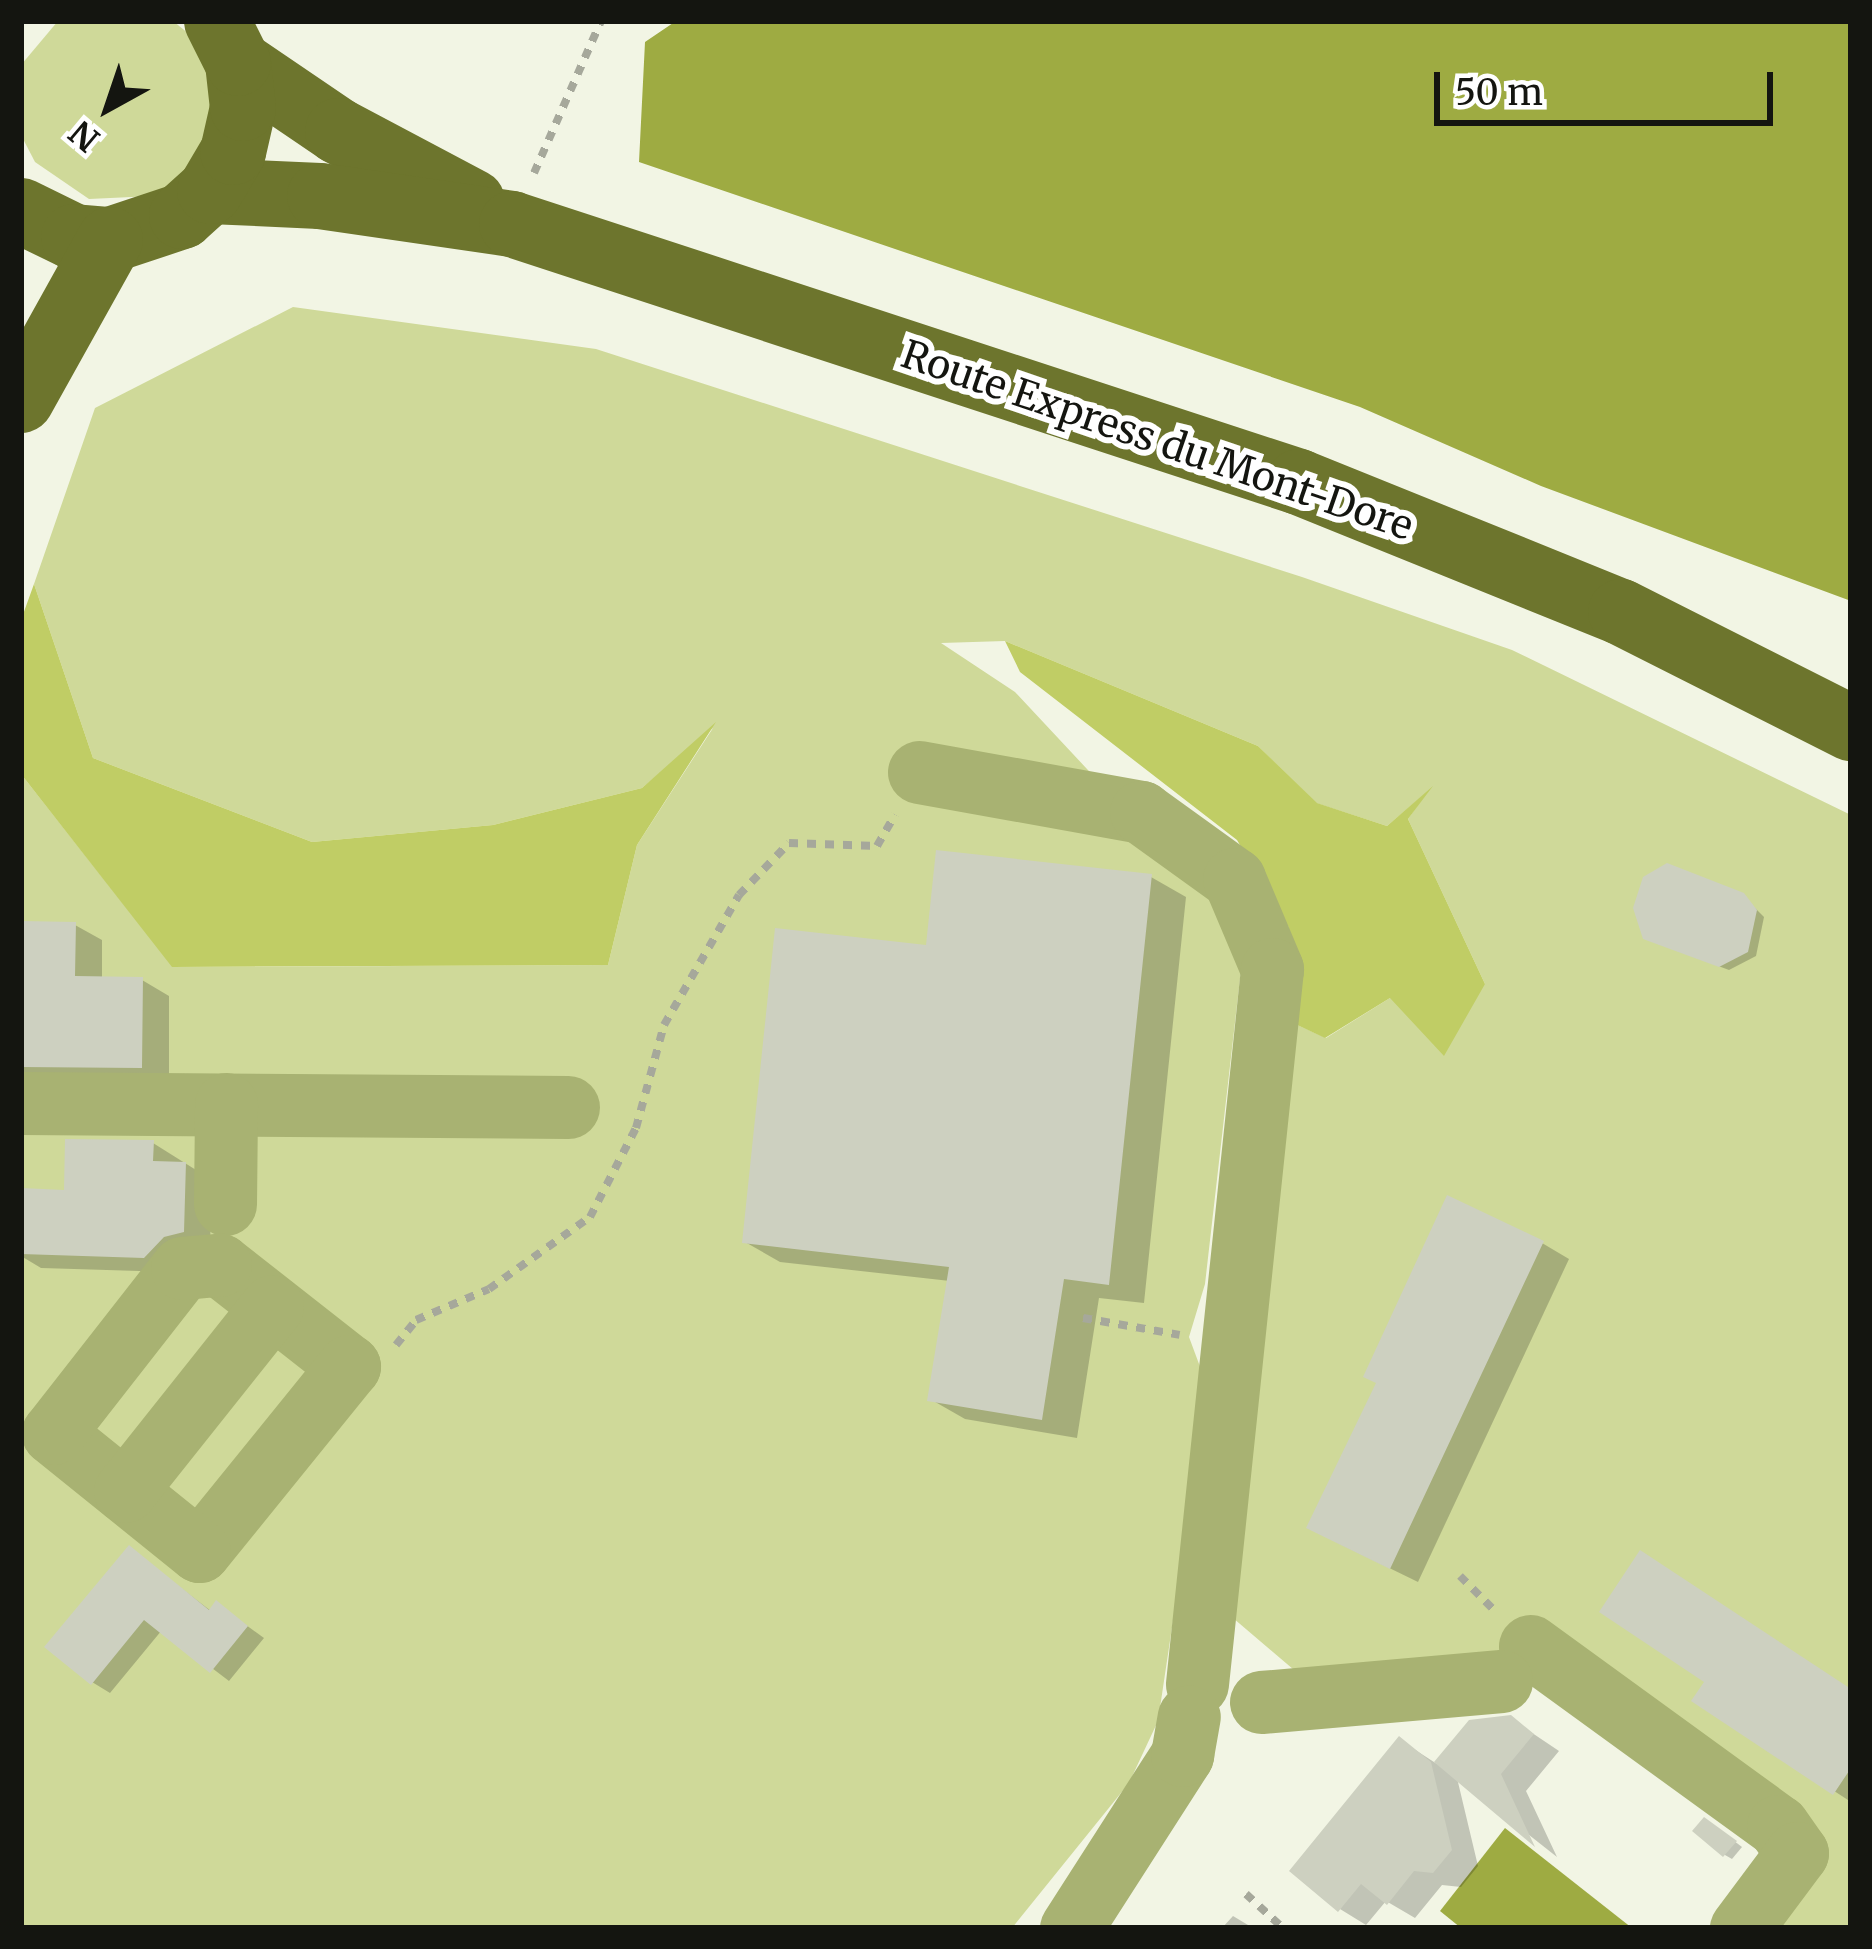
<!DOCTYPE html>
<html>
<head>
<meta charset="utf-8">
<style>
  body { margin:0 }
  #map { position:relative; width:1872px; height:1949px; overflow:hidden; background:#f2f5e4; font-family:Merriweather,serif }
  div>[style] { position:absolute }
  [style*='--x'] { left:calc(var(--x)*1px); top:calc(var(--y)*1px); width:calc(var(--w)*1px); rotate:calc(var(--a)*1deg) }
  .green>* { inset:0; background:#cfd999 }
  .forest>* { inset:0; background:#c0cd65 }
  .water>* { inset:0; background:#9eab42 }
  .shadow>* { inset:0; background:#0003 }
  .building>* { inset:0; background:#cdd0c0 }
  .path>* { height:8px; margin-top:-4px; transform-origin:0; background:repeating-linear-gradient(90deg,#a6a89b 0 9px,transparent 0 18px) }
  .minor>* { height:63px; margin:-31.5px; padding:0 31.5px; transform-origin:31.5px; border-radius:31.5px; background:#a8b272 }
  .major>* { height:66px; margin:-33px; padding:0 33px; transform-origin:33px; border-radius:33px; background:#6d752d }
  span { translate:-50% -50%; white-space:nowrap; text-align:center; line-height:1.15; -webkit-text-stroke:12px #fff; paint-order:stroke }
  .street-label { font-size:39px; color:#141510 }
  .frame { position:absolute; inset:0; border:24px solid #141510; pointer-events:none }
  .north { position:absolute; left:48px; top:48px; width:120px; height:120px; -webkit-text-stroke:9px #fff; paint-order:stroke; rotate:220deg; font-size:33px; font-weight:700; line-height:48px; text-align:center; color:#141510 }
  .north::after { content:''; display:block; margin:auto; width:42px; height:54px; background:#141510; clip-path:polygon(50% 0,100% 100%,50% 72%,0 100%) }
  .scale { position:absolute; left:1434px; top:72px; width:339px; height:54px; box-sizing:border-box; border:6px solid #141510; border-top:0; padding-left:15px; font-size:36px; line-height:42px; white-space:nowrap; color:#141510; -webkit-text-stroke:9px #fff; paint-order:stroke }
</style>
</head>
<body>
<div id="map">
  <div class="green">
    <div style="clip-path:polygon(58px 21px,173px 21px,189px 34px,207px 61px,214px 125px,181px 179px,153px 196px,89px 199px,35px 162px,21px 135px,21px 65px)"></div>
    <div style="clip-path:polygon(293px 307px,596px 349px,1302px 577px,1512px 650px,1851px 815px,1851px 1928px,1766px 1928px,1808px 1877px,1555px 1651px,1307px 1681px,1233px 1618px,1293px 1023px,1326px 1038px,1390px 998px,1485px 984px,1408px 819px,1427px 792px,1387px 826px,1316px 803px,1258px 746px,1005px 641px,941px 643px,1015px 692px,1173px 861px,1228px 893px,1241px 970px,1205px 1284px,1189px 1337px,1202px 1372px,1181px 1567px,1158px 1721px,1129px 1783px,1012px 1928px,21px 1928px,21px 774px,173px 967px,608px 965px,637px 845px,713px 728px,642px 788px,493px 825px,312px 842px,93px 758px,34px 584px,95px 408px)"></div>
  </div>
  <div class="forest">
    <div style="clip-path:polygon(34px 584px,93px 758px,312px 842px,493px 825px,642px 788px,716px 722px,637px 845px,608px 965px,172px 967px,21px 774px,21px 620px)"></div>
    <div style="clip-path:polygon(1005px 641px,1258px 746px,1317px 803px,1387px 826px,1433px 786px,1408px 819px,1485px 984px,1444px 1056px,1390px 998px,1325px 1038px,1293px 1023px,1289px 928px,1237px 840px,1020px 672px)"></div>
  </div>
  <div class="water">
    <div style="clip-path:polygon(676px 21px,1851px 21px,1851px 601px,1541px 486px,1360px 407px,639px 162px,645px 42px)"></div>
    <div style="clip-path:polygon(1505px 1828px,1632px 1928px,1461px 1928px,1440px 1911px)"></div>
  </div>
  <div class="shadow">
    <div style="clip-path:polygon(1151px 877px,1186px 897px,1144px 1303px,1099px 1298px,1077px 1438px,965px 1419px,930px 1399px,950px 1281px,780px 1262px,745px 1242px,928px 949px)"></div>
    <div style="clip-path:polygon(1742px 895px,1764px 917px,1756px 956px,1729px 970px,1654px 942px)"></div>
    <div style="clip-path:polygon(21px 924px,75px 925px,102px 940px,102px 979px,142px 980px,169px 996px,169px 1082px,21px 1075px)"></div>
    <div style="clip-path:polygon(153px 1143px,212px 1180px,210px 1246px,172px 1272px,41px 1268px,21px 1256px,21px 1191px,67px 1193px)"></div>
    <div style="clip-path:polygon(1542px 1243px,1569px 1259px,1418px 1582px,1336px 1542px)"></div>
    <div style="clip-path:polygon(130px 1549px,211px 1611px,217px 1604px,264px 1638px,229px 1681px,162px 1630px,110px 1693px,92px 1682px)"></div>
    <div style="clip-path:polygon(1708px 1681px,1851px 1689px,1851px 1802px,1695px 1700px)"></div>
    <div style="clip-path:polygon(1510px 1718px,1559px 1751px,1526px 1791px,1557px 1857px,1457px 1778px,1478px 1866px,1461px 1887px,1442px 1885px,1415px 1918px,1386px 1901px,1366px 1925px,1340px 1909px,1400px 1740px,1437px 1764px)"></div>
    <div style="clip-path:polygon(1713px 1825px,1742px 1847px,1732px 1859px,1725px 1855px)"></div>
    <div style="clip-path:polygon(1233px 1916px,1253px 1928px,1222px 1928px)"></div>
  </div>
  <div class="building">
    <div style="clip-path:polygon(936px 850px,1152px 874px,1109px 1285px,1064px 1279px,1042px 1420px,927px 1401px,949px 1267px,742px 1243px,775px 928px,926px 945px)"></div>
    <div style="clip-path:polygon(1667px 863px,1744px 893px,1757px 910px,1748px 952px,1719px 967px,1643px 939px,1633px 908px,1643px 877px)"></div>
    <div style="clip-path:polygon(21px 921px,76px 922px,75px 976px,143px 977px,142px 1068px,21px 1067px)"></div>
    <div style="clip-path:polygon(65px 1139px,154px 1140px,153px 1161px,186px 1162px,184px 1232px,164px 1237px,144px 1258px,21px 1254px,21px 1188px,64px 1190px)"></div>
    <div style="clip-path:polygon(1447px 1195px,1544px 1241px,1390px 1569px,1306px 1528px,1376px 1383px,1363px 1377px)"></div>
    <div style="clip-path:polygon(129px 1545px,209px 1610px,216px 1600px,248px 1626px,210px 1673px,144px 1620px,91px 1685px,44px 1647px)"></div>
    <div style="clip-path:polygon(1640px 1550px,1851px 1689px,1851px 1768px,1833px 1795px,1691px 1701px,1704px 1682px,1599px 1612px)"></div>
    <div style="clip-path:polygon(1511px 1715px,1534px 1734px,1501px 1774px,1535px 1847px,1434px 1762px,1469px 1720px)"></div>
    <div style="clip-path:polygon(1399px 1736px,1431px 1762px,1452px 1850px,1433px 1873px,1414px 1871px,1387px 1905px,1361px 1884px,1338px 1912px,1289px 1871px)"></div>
    <div style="clip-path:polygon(1704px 1817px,1737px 1841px,1723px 1857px,1692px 1831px)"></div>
  </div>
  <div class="path">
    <div style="--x:534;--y:173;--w:166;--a:-66.2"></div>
    <div style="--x:1083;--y:1318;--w:98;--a:9.9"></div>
    <div style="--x:396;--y:1345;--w:32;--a:-51"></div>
    <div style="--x:416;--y:1320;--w:79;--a:-23"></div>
    <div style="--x:489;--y:1289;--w:124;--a:-35.5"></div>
    <div style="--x:590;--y:1217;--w:100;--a:-62.7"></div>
    <div style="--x:636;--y:1128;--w:107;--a:-74.8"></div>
    <div style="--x:664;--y:1025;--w:150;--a:-60"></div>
    <div style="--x:739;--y:895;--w:72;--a:-46.1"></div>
    <div style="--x:789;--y:843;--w:88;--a:2"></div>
    <div style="--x:877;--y:846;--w:36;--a:-60"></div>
    <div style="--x:1460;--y:1576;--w:47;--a:45"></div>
    <div style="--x:1246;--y:1894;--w:50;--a:42.6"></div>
  </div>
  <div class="minor">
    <div style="--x:919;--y:772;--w:226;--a:10.2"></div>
    <div style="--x:1141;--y:812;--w:115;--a:35.8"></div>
    <div style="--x:1234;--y:879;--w:98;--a:67.1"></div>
    <div style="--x:1272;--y:969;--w:719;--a:95.99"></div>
    <div style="--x:21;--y:1103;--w:547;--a:0.42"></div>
    <div style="--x:225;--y:1204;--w:100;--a:-89.4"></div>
    <div style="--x:220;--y:1265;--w:164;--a:38.1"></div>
    <div style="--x:349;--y:1366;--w:238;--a:129"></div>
    <div style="--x:199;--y:1551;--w:188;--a:-141.1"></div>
    <div style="--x:53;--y:1433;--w:209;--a:-52"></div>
    <div style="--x:182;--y:1268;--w:38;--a:-5"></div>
    <div style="--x:125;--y:1491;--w:236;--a:-51.5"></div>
    <div style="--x:1530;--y:1646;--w:306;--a:36"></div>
    <div style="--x:1778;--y:1826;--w:33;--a:55"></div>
    <div style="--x:1797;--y:1853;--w:94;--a:126.7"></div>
    <div style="--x:1261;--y:1702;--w:241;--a:-5"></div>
    <div style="--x:1071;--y:1928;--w:206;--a:-57.3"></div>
    <div style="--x:1182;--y:1755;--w:39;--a:-80"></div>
  </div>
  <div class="major">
    <div style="--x:238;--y:63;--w:121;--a:34.2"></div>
    <div style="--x:338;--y:131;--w:152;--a:27.9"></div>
    <div style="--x:210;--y:191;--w:110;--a:2.6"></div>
    <div style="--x:320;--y:196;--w:194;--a:8.3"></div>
    <div style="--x:512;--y:224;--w:828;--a:18.15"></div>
    <div style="--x:1299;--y:482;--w:347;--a:22"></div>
    <div style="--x:1621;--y:612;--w:258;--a:26.8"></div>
    <div style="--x:21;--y:211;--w:59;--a:26.1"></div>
    <div style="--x:74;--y:237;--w:36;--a:5"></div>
    <div style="--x:110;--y:240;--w:76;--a:-18.4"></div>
    <div style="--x:182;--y:216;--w:38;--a:-42"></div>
    <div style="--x:210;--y:191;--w:45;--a:-59.5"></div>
    <div style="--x:233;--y:152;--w:45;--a:-77.2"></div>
    <div style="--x:243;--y:108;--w:45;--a:-96.3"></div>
    <div style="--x:238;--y:63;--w:47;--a:-116.6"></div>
    <div style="--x:21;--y:400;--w:183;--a:-60.9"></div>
  </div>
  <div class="street-label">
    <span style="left:1157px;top:441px;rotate:19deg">Route Express du Mont-Dore</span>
  </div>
  <div class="frame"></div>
  <div class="north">N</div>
  <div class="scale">50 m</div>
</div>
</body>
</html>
